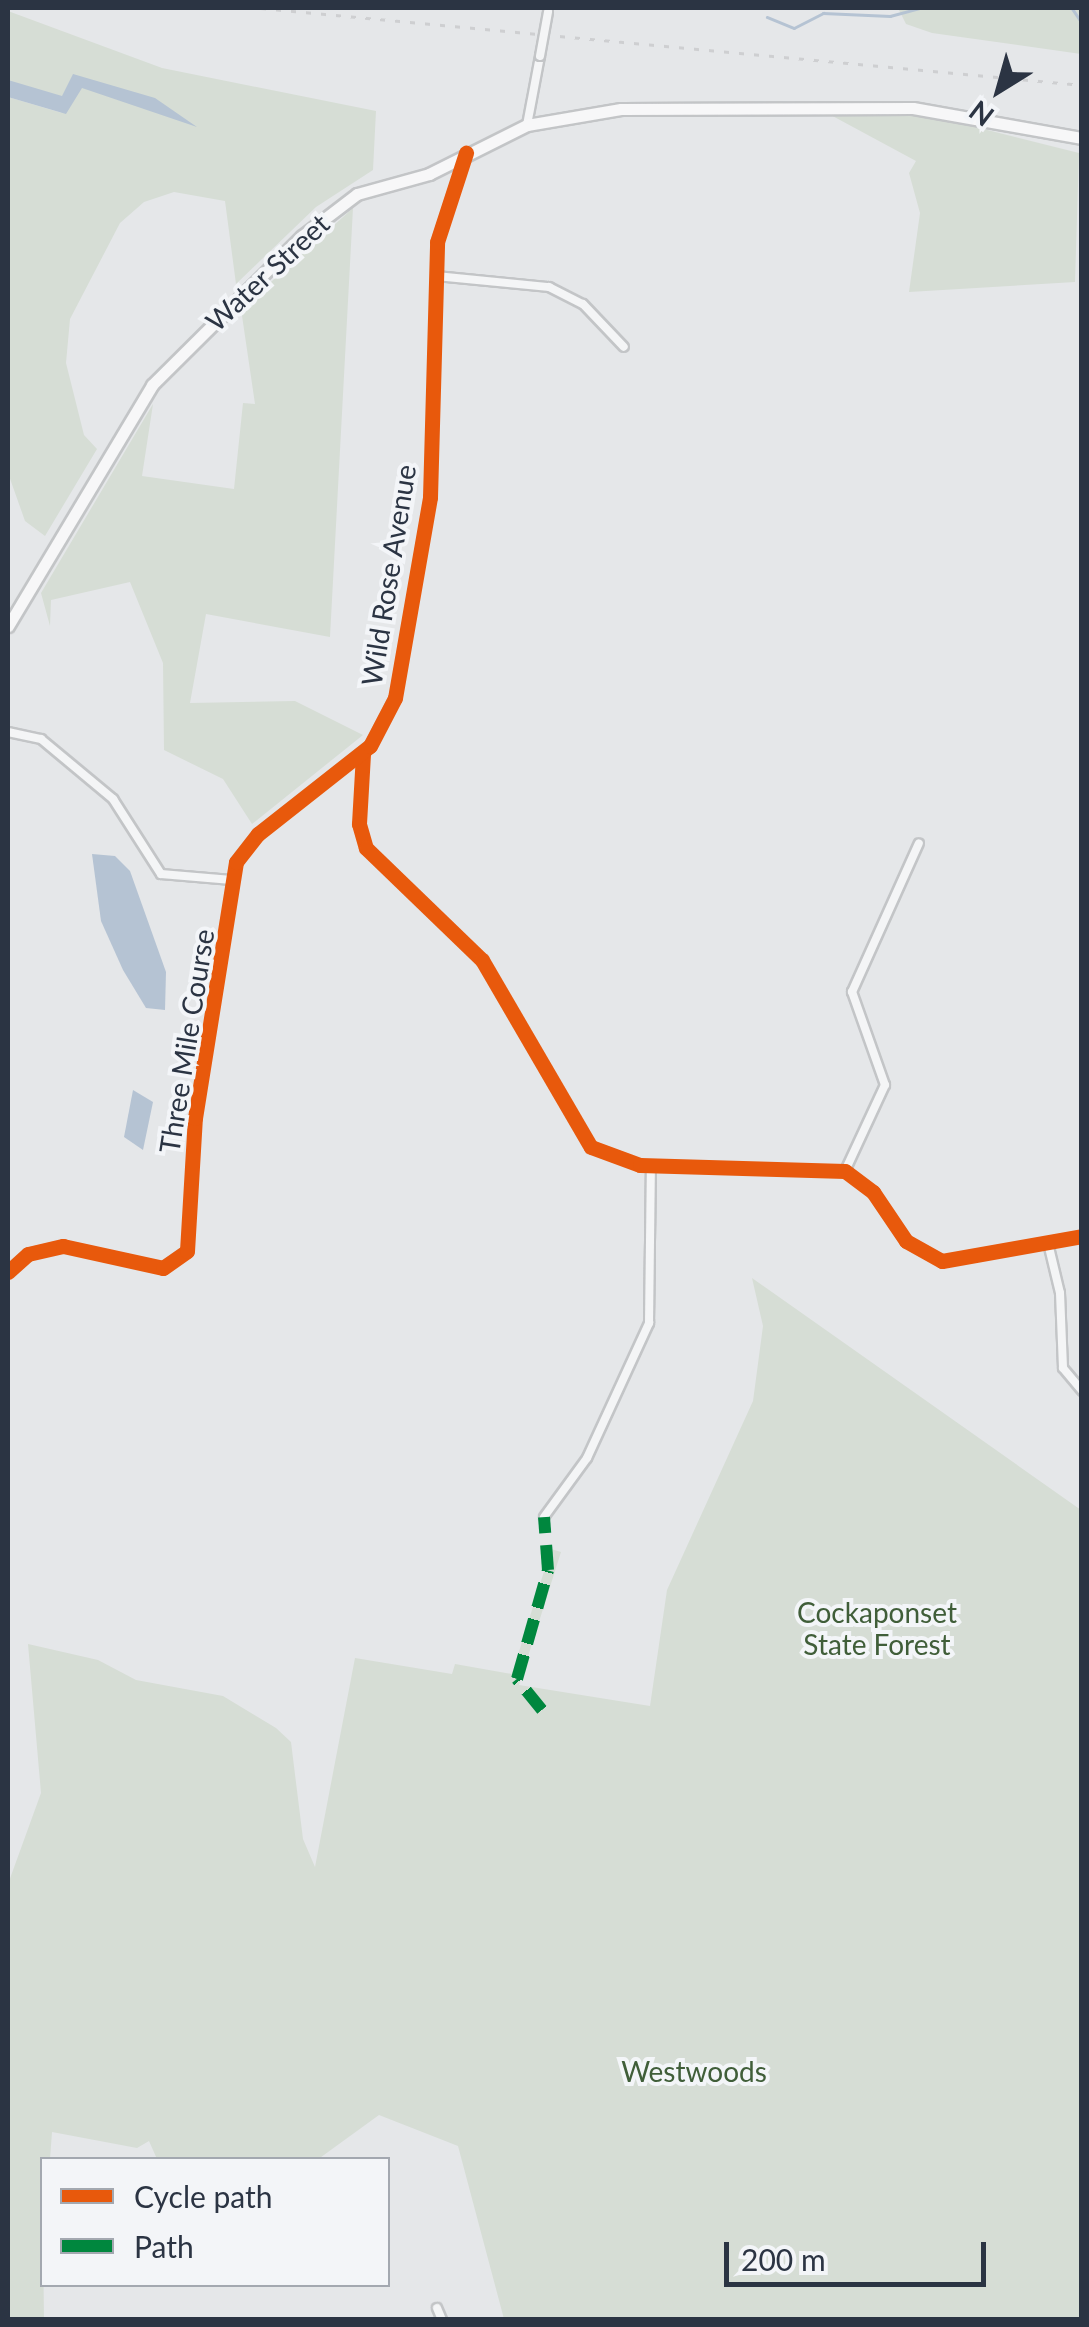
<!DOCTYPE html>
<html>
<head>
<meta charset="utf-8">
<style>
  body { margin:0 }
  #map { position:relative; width:1089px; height:2327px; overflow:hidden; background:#e5e7e9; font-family:Lato,sans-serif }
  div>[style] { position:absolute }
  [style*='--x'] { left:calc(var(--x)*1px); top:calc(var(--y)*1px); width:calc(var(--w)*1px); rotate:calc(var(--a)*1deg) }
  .green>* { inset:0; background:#d6ddd5 }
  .water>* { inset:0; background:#b5c3d3 }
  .stream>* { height:2.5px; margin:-1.25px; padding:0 1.25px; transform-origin:1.25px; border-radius:1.25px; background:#b5c3d3 }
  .roads { filter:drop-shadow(2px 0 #c3c5c7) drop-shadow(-2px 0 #c3c5c7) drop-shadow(0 2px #c3c5c7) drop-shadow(0 -2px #c3c5c7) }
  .street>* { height:8px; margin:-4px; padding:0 4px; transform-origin:4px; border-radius:4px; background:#f4f5f6 }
  .secondary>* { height:11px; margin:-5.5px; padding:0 5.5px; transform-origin:5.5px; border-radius:5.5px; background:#f7f7f8 }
  .rail>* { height:2.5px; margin-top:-1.25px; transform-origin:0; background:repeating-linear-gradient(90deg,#cecfd1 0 5px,transparent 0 15px) }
  .bridges { filter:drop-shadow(2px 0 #c3c5c7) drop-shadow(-2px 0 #c3c5c7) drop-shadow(0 2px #c3c5c7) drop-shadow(0 -2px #c3c5c7) }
  .street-bridge>* { height:8px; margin:-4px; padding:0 4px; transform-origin:4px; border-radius:4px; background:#f4f5f6 }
  .quiet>* { height:12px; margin-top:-6px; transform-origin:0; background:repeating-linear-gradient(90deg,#00873e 0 25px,transparent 0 37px) }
  .cycleway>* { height:15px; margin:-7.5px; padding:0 7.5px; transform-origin:7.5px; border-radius:7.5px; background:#e8590c }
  span { translate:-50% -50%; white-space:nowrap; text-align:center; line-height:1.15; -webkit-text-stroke:8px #f3f5f8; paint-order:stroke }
  .street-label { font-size:28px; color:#2b3443 }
  .park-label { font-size:28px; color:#405e39 }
  .frame { position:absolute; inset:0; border:10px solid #2b3443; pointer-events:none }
  .legend { position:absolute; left:40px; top:2157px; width:350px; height:130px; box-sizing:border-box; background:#f3f5f8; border:2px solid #a3a8b0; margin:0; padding:12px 18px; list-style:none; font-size:30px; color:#2b3443 }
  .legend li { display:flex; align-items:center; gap:20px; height:50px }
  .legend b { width:50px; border:2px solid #a3a8b0 }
  .north { position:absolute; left:949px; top:40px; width:100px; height:100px; -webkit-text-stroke:8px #f3f5f8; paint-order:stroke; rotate:217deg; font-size:28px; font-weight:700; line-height:40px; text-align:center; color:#2b3443 }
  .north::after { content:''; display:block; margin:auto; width:35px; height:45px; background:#2b3443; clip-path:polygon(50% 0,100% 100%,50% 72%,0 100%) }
  .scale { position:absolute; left:724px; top:2242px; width:262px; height:45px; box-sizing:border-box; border:5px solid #2b3443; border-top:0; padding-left:12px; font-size:30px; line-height:35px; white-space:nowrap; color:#2b3443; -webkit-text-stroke:8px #f3f5f8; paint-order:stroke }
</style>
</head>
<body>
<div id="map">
  <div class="green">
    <div style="clip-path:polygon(1082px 8px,1081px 54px,932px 33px,906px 24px,899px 10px)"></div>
    <div style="clip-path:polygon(8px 11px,162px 68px,376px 111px,373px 170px,316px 207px,236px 284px,225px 201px,174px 192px,144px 202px,120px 223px,70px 319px,66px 363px,84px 435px,97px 449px,45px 536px,25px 521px,8px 473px,8px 97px,62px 113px,8px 81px)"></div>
    <div style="clip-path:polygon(827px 113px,920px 113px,1079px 153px,1075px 282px,909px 292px,920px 213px,909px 173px,916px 161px)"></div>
    <div style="clip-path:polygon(353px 208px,330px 637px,206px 614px,190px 703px,295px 701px,363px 735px,252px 824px,223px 779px,164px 750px,163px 663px,130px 582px,51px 600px,50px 626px,41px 593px,153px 404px,142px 476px,234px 489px,243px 403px,255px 404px,241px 309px)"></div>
    <div style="clip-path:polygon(752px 1278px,1081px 1510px,1081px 2319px,504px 2319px,458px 2146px,379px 2115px,317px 2160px,157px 2159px,149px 2141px,137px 2148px,52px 2132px,50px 2159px,42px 2160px,44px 2319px,8px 2319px,8px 1884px,41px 1793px,28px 1644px,98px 1660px,136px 1680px,223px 1696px,276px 1728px,291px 1742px,303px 1839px,315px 1867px,355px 1658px,452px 1674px,455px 1664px,512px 1674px,551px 1549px,561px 1552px,519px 1685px,650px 1706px,667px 1590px,753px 1401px,763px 1326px)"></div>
  </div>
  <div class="water">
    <div style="clip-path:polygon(73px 74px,155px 98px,197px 127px,82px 88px,66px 114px,8px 97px,8px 80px,62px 96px)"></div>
    <div style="clip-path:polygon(92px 854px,115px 856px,130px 871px,166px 972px,165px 1010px,146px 1008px,123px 970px,101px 921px)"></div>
    <div style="clip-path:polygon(133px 1090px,153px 1102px,143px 1150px,124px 1137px)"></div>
  </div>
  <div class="stream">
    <div style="--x:957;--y:8;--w:47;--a:0"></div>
    <div style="--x:1072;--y:8;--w:18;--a:56"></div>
    <div style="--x:767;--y:17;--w:29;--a:22"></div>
    <div style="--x:794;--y:28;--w:33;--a:-27"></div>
    <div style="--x:823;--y:13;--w:67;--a:2.6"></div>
    <div style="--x:890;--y:16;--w:30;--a:-15"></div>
  </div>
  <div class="roads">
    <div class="street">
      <div style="--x:527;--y:125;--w:70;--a:-79.3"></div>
      <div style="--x:436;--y:276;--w:114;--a:5.6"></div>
      <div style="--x:549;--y:287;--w:38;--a:27"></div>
      <div style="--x:583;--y:304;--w:59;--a:46.4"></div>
      <div style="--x:8;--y:732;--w:34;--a:12"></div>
      <div style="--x:41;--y:739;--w:94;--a:39.8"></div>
      <div style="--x:113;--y:799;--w:89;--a:57.4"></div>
      <div style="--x:161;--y:874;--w:71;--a:4.8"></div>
      <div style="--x:363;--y:754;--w:70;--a:93.3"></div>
      <div style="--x:359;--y:824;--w:25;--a:74"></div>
      <div style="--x:366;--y:848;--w:161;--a:44"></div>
      <div style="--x:482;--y:960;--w:216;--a:59.8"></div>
      <div style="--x:591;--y:1147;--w:52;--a:20.2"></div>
      <div style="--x:640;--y:1165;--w:205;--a:1.7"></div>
      <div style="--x:845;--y:1171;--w:35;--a:37"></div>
      <div style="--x:873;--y:1192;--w:59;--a:56"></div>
      <div style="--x:906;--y:1241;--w:41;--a:29.1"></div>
      <div style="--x:942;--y:1261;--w:142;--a:-10.1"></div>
      <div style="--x:845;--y:1171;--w:95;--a:-65.1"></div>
      <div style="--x:885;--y:1085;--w:99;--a:-109.5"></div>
      <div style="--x:852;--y:992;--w:163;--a:-65.8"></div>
      <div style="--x:1048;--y:1243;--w:51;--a:76.5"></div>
      <div style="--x:1060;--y:1293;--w:75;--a:87.7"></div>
      <div style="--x:1063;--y:1368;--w:30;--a:50"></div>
      <div style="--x:8;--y:1272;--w:27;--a:-42"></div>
      <div style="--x:28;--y:1254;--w:36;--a:-13"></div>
      <div style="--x:63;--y:1246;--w:102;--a:12.4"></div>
      <div style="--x:163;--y:1268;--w:29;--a:-35"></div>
      <div style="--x:187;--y:1251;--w:133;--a:-86.6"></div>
      <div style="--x:195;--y:1118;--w:259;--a:-80.9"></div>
      <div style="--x:236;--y:862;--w:36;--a:-52"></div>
      <div style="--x:258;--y:834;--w:142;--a:-38.2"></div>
      <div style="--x:370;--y:746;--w:54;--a:-62.5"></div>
      <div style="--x:395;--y:698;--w:204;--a:-80.1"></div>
      <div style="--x:430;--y:497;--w:255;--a:-88.4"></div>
      <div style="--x:437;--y:242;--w:89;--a:-71.8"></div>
      <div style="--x:544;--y:1517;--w:73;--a:-53.9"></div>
      <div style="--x:587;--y:1458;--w:149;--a:-65.3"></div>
      <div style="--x:649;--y:1323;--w:157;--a:-89.3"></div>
      <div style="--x:437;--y:2308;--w:13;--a:67"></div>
    </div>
    <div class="secondary">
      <div style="--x:8;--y:626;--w:281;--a:-59.1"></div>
      <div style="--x:152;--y:385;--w:211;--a:-44.8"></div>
      <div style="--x:302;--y:236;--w:69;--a:-37.4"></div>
      <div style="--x:357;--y:194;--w:75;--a:-15.5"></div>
      <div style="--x:429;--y:174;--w:110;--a:-26.6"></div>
      <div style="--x:527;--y:125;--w:95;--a:-9.7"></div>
      <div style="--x:621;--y:109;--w:292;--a:-0.2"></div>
      <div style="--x:913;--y:108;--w:172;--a:10.1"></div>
    </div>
  </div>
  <div class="rail">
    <div style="--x:261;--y:8;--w:825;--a:5.36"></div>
  </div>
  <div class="bridges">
    <div class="street-bridge">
      <div style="--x:540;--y:56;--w:45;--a:-79.7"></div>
    </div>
  </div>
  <div class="quiet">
    <div style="--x:542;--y:1710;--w:40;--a:-129"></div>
    <div style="--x:517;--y:1679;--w:113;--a:-74.1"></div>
    <div style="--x:548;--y:1570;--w:53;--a:-94.3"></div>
  </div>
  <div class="cycleway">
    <div style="--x:363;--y:754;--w:70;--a:93.3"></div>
    <div style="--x:359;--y:824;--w:25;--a:74"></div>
    <div style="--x:366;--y:848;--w:161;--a:44"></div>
    <div style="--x:482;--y:960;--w:216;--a:59.8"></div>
    <div style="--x:591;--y:1147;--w:52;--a:20.2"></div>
    <div style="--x:640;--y:1165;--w:205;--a:1.7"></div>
    <div style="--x:845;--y:1171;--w:35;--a:37"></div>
    <div style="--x:873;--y:1192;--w:59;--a:56"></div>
    <div style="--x:906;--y:1241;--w:41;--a:29.1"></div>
    <div style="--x:942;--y:1261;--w:142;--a:-10.1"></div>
    <div style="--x:8;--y:1272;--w:27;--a:-42"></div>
    <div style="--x:28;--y:1254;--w:36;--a:-13"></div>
    <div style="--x:63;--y:1246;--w:102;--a:12.4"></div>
    <div style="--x:163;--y:1268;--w:29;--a:-35"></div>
    <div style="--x:187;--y:1251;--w:133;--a:-86.6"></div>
    <div style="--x:195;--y:1118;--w:259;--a:-80.9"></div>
    <div style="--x:236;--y:862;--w:36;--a:-52"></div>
    <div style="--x:258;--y:834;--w:142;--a:-38.2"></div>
    <div style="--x:370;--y:746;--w:54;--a:-62.5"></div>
    <div style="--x:395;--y:698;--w:204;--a:-80.1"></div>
    <div style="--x:430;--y:497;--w:255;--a:-88.4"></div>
    <div style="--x:437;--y:242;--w:94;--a:-72"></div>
  </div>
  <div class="street-label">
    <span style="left:267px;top:272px;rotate:-43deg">Water Street</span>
    <span style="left:388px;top:575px;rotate:-81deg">Wild Rose Avenue</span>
    <span style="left:186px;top:1041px;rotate:-81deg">Three Mile Course</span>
  </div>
  <div class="park-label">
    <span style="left:877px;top:1628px">Cockaponset<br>State Forest</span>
    <span style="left:694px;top:2071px">Westwoods</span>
  </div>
  <div class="frame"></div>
  <ul class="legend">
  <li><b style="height:12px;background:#e8590c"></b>Cycle path</li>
  <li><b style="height:12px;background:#00873e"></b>Path</li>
  </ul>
  <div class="north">N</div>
  <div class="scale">200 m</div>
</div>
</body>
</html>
